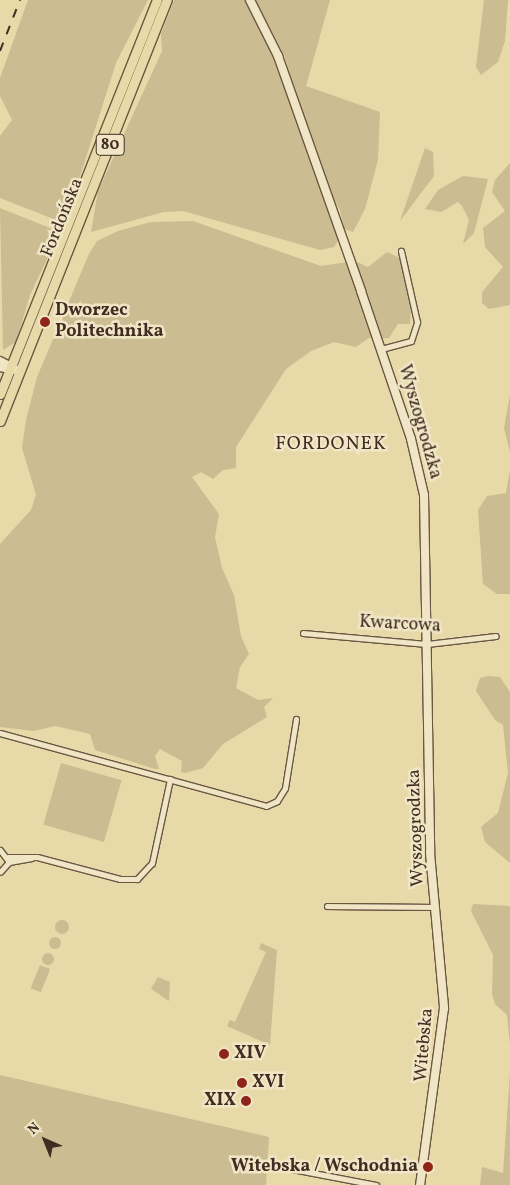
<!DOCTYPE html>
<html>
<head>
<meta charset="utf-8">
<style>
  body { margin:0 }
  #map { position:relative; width:510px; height:1185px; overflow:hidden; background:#e8d9a8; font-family:Vollkorn,serif }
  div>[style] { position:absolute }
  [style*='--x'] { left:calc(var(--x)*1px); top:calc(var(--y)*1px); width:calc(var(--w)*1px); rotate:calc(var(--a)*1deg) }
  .green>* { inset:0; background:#cbbc91; transform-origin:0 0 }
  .round { border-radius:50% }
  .roads { filter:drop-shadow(1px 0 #6a5743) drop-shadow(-1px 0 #6a5743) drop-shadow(0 1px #6a5743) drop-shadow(0 -1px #6a5743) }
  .street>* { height:5px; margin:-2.5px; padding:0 2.5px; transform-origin:2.5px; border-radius:2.5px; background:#f0e6c6 }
  .secondary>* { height:8px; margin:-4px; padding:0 4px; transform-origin:4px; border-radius:4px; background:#f0e6c6 }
  .primary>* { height:9px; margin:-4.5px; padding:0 4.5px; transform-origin:4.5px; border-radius:4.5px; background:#e8d9a8 }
  .rail>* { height:2px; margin-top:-1px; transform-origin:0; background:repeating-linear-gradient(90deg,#402c21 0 9px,transparent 0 18px) }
  .dots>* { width:14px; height:14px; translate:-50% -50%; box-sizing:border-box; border:2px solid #f0e6c6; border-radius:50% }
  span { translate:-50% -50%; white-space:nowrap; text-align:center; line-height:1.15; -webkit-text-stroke:5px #f0e6c6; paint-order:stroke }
  .shield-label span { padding:1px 4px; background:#f0e6c6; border:1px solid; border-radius:4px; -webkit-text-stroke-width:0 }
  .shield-label { font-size:16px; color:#402c21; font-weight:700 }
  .street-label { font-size:18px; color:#402c21 }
  .poi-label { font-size:18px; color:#402c21; font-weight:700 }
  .left { translate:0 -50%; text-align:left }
  .right { translate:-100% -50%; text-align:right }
  .neighbourhood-label { font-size:19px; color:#402c21; letter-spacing:1px }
  .north { position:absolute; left:20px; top:1115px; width:50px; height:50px; -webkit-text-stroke:4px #f0e6c6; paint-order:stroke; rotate:316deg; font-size:14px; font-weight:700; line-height:20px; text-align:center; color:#402c21 }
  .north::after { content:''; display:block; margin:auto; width:18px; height:22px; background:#402c21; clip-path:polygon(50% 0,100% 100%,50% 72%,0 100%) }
</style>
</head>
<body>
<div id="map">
  <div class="green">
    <div style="clip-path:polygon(28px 0,148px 0,116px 63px,70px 208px,56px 220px,0 198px,0 136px,12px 120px,0 96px,0 78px)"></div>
    <div style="clip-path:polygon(160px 0,164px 0,72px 224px)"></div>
    <div style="clip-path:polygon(174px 0,245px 0,274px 55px,339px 239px,334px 247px,320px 250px,183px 211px,164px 212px,91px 232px,98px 191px,162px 51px,161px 34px)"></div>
    <div style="clip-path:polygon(255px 0,330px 0,306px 86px,380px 112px,378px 160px,365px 209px,353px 232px,344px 229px,340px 210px,326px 187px,284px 55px)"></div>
    <div style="clip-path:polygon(484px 0,508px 0,505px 41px,498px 62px,481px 75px,476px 67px)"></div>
    <div style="clip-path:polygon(425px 148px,433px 152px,434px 176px,400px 221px)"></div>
    <div style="clip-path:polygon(510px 163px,510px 305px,489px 309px,482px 303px,482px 292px,503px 267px,485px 247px,483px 228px,505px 211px,492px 192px,495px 180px)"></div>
    <div style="clip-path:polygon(463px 176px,488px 179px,474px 233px,463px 244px,469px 220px,462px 206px,458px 202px,441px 212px,425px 209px,438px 190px)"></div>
    <div style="clip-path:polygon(0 208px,60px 232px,30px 295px,16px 342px,3px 350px)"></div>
    <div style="clip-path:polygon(193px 221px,321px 266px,355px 261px,368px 267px,387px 252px,404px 260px,411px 309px,410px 324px,398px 324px,389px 338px,369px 338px,356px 347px,334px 342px,311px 351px,286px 369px,236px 447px,236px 468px,223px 470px,213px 479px,201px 472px,192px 477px,219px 514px,215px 537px,222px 568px,234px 595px,241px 636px,249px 654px,240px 667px,236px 688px,258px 700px,273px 698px,264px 707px,267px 717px,223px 744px,203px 768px,185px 773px,181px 772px,182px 761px,160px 749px,155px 756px,159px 769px,155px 769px,95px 750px,90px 734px,55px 726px,34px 731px,0 727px,0 544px,31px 510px,36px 495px,22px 448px,26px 420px,37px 377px,89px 254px,97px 241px,118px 231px,151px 222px)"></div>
    <div style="clip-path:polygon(68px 234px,24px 352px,21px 351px)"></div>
    <div style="clip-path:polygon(510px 395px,510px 452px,504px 428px)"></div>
    <div style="clip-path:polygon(510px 470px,510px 594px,497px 594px,483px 584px,478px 510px,487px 496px,506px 493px)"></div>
    <div style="clip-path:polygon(488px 676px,500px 677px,510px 692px,510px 863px,485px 842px,481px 827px,498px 813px,508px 773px,503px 725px,495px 720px,476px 691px,480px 678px)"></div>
    <div style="left:61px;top:763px;width:63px;height:64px;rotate:16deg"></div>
    <div style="clip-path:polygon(473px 904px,510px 906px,510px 1045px,507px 1015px,495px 1004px,492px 994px,493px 955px,471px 911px)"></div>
    <div class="round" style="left:55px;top:920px;width:14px;height:14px"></div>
    <div class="round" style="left:49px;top:937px;width:12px;height:12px"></div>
    <div style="clip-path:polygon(261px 943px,277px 950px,270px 1045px,227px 1026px,230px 1020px,235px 1022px,266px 952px,259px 949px)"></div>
    <div class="round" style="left:42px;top:953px;width:12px;height:12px"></div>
    <div style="left:40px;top:965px;width:11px;height:25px;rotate:22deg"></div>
    <div style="clip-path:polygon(158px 977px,170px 982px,169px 1001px,151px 989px)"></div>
    <div style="clip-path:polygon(510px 1072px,510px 1185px,480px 1185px,482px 1167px,503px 1173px)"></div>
    <div style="clip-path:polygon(0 1075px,269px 1137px,266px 1185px,0 1185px)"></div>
  </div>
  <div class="roads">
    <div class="street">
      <div style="--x:381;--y:349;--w:31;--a:-15"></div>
      <div style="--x:411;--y:341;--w:20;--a:-72"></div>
      <div style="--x:417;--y:322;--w:73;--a:-102.7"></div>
      <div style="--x:303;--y:633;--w:124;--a:5.1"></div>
      <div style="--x:427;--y:644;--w:69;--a:-6.6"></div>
      <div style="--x:0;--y:733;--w:276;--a:15.3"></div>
      <div style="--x:266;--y:806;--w:12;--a:-24"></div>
      <div style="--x:277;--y:801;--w:15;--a:-58"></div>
      <div style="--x:285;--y:788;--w:70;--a:-80.9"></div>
      <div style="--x:0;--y:850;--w:15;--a:53"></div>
      <div style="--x:9;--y:862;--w:13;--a:132"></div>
      <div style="--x:8;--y:857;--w:29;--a:0"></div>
      <div style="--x:37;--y:857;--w:86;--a:14.8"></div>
      <div style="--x:120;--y:879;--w:17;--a:0"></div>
      <div style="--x:137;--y:879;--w:22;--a:-47"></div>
      <div style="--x:152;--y:863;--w:86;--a:-77.9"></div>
      <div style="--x:9;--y:862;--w:23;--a:-10"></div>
      <div style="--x:327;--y:906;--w:108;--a:0.5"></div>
      <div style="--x:271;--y:1165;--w:107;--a:10.8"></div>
    </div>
    <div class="secondary">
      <div style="--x:250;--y:0;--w:63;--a:63.4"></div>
      <div style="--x:278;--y:56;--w:249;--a:70.5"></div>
      <div style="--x:361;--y:291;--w:156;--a:71.3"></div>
      <div style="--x:411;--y:439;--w:57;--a:76.9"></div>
      <div style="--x:424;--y:495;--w:358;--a:89"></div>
      <div style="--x:430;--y:853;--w:156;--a:84.8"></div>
      <div style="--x:444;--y:1008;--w:179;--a:97.7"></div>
      <div style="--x:0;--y:361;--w:21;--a:28"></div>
      <div style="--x:0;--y:367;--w:15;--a:11"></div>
    </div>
    <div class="primary">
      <div style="--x:0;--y:394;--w:424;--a:-68.3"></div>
      <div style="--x:0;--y:421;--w:453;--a:-68.4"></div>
    </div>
  </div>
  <div class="rail">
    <div style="--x:0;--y:51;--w:55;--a:-68.6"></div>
  </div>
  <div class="dots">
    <div style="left:45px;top:322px;background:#8f2418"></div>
    <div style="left:224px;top:1054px;background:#8f2418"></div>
    <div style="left:242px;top:1083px;background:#8f2418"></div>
    <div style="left:246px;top:1101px;background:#8f2418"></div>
    <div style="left:428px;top:1167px;background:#8f2418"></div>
  </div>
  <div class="shield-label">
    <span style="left:110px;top:145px">80</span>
  </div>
  <div class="street-label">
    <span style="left:63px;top:218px;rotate:-68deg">Fordońska</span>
    <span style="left:419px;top:422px;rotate:74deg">Wyszogrodzka</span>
    <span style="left:400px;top:625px;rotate:3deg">Kwarcowa</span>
    <span style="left:417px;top:828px;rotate:-92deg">Wyszogrodzka</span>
    <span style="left:425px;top:1045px;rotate:-85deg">Witebska</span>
  </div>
  <div class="poi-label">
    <span class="left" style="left:55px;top:322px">Dworzec<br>Politechnika</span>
    <span class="left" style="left:234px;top:1054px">XIV</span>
    <span class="left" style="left:252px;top:1083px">XVI</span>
    <span class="right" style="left:236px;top:1101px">XIX</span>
    <span class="right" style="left:418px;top:1167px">Witebska / Wschodnia</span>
  </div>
  <div class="neighbourhood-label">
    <span style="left:331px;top:445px">FORDONEK</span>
  </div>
  <div class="north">N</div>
</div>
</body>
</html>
